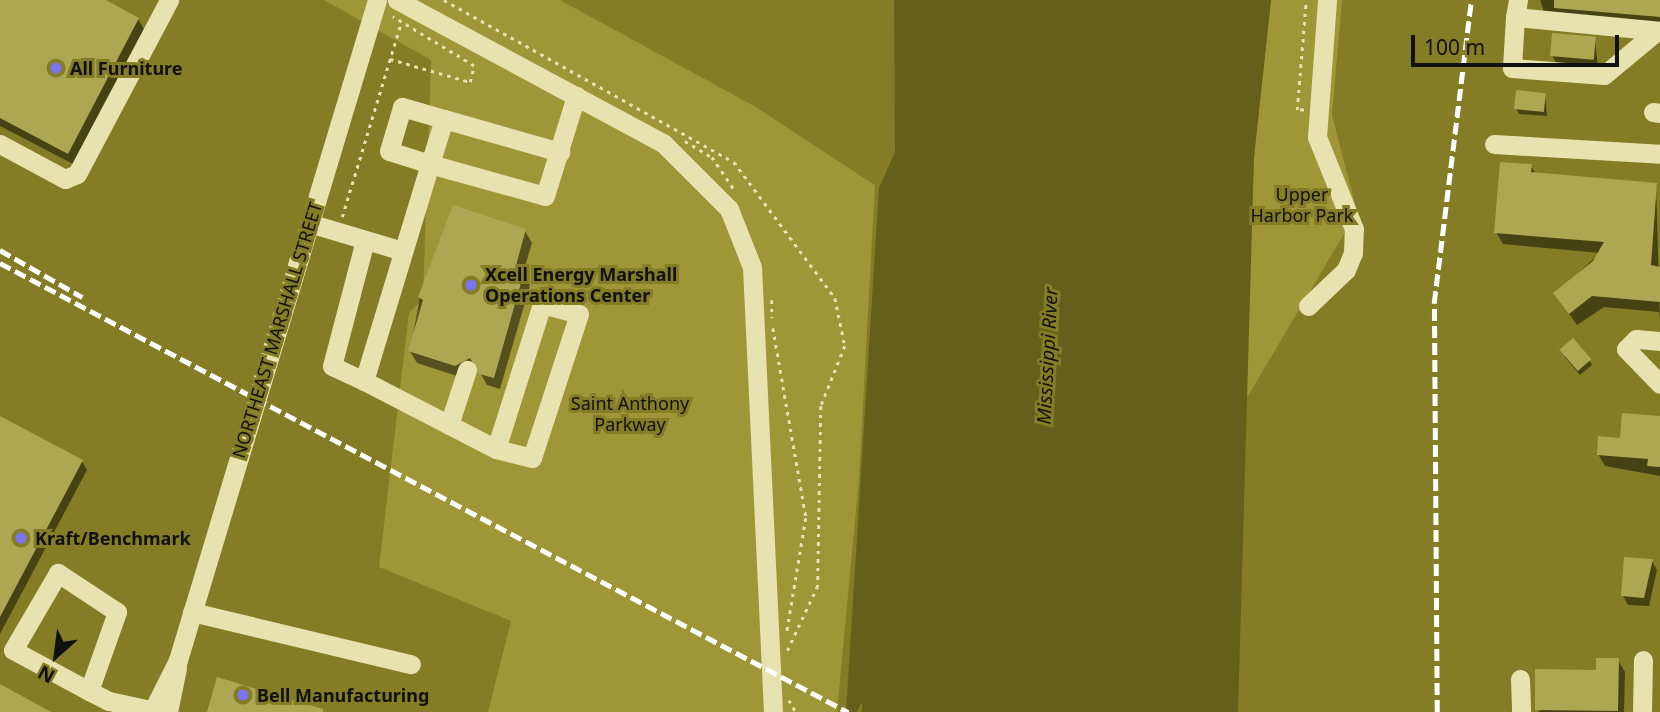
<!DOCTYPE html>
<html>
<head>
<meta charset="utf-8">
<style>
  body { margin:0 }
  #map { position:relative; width:1660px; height:712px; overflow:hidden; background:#847d26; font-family:"Noto Sans",sans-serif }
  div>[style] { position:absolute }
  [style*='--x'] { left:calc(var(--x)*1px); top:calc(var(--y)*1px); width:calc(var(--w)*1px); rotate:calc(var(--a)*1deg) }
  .green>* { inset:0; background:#9f9637 }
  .water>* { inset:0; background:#645f1a }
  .shadow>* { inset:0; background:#0007 }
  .building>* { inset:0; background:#ada652; transform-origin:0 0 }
  .path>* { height:2.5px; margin-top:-1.25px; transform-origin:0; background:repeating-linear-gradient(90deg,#e7e2af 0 3.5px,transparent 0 8.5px) }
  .minor>* { height:19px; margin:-9.5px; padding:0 9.5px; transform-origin:9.5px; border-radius:9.5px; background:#e7e2af }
  .rail>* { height:4.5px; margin-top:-2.25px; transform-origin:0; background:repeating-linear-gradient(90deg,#fff 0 12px,transparent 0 17px) }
  .dots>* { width:19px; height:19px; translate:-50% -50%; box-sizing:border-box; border:4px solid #847d26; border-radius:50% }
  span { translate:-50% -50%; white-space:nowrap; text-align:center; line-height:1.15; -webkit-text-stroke:6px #847d26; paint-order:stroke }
  .poi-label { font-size:18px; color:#111; font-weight:700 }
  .left { translate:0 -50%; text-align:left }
  .park-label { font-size:18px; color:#111 }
  .street-label { font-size:18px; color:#111 }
  .water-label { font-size:19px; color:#111; font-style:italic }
  .north { position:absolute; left:21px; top:621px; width:70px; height:70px; -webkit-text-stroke:5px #847d26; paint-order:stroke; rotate:208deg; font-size:19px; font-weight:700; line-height:28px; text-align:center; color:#111 }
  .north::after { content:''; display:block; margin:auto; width:24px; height:32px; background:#111; clip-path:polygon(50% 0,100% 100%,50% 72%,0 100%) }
  .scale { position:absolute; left:1411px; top:35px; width:208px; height:32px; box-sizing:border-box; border:4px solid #111; border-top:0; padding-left:9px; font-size:21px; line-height:24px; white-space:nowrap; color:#111; -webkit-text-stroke:5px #847d26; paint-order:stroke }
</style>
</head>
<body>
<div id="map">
  <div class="green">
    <div style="clip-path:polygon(324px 0,560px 0,754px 106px,875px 185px,859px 478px,837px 712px,488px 712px,511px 621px,379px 567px,409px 313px,423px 299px,431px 60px)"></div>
    <div style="clip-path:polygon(1271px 0,1342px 0,1332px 115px,1357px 212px,1245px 401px,1254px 157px)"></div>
  </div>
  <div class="water">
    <div style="clip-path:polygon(894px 0,1271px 0,1254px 157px,1238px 712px,862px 712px,862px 702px,857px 712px,846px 712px,879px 188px,895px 152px)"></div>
  </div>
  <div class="shadow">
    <div style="clip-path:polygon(0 0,102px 0,138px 19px,145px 31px,75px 165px,0 126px)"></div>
    <div style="clip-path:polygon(1540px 0,1660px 0,1660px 27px,1546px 18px)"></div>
    <div style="clip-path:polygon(1595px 39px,1598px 68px,1557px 64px,1552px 55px)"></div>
    <div style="clip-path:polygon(1545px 94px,1547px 116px,1519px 114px,1516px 108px)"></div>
    <div style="clip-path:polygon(1531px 166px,1536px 174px,1656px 184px,1660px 319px,1659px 312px,1604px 307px,1577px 325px,1555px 294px,1600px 253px,1503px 244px,1496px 232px)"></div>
    <div style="clip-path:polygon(525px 231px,532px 243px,523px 273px,530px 285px,500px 389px,487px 385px,478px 369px,463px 378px,417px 363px,410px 351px,420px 297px)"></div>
    <div style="clip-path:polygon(1564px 356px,1589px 360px,1592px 365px,1580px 375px)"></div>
    <div style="clip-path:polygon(0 418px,82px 461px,87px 470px,0 634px)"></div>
    <div style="clip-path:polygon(1660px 420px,1660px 476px,1605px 466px,1598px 454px)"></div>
    <div style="clip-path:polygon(1652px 561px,1657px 570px,1649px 606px,1628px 605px,1623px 596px)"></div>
    <div style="clip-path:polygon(1618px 660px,1625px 672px,1624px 712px,1538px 712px)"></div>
  </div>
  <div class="building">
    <div style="clip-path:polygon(0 0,106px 0,139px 18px,68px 154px,0 118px)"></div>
    <div style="clip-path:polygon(1554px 0,1660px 0,1660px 17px,1554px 8px)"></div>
    <div style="left:1552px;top:33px;width:44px;height:23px;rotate:5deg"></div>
    <div style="left:1516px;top:90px;width:30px;height:19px;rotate:6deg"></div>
    <div style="clip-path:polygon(1500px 162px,1532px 164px,1531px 172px,1657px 183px,1651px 265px,1660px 267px,1660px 302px,1592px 296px,1569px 314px,1553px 293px,1593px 261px,1604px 242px,1494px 233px)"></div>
    <div style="clip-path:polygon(453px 205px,526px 229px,515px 269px,524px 272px,494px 378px,479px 374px,470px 358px,455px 366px,408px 351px,423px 300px,418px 297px)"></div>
    <div style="left:1573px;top:338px;width:28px;height:18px;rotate:49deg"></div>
    <div style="clip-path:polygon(1622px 413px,1660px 416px,1660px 467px,1647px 466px,1648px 459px,1597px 455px,1598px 436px,1620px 438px)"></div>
    <div style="clip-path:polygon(0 416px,83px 460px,0 617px)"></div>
    <div style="clip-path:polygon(1624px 557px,1653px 559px,1644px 598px,1621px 596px)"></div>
    <div style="clip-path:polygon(1596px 658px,1619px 658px,1618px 711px,1535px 710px,1535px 669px,1596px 670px)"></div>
    <div style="clip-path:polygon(217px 677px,323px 709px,323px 712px,207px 712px)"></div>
    <div style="clip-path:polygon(0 684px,51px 712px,0 712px)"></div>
  </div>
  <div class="path">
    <div style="--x:444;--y:0;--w:332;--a:29.2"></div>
    <div style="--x:734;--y:162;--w:169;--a:53.4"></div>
    <div style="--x:835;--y:298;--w:49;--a:78.2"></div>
    <div style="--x:845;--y:346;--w:65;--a:111.8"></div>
    <div style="--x:821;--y:406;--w:180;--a:91"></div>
    <div style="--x:818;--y:586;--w:73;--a:115.2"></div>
    <div style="--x:390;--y:59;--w:83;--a:16"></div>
    <div style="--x:470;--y:82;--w:16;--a:-76"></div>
    <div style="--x:474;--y:66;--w:95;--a:-148.8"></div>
    <div style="--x:1304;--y:110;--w:7;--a:180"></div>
    <div style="--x:1297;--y:110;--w:110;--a:-85.3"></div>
    <div style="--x:685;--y:141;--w:31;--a:31"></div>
    <div style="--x:712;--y:157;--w:42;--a:55.6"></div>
    <div style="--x:342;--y:217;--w:200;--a:-73.1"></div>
    <div style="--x:772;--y:300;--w:18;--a:90"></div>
    <div style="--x:773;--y:328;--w:193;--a:80.1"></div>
    <div style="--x:806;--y:518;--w:115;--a:99.5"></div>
    <div style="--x:789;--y:700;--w:14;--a:60"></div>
  </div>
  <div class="minor">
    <div style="--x:397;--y:0;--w:302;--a:28.3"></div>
    <div style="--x:663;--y:143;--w:93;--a:45"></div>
    <div style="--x:729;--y:209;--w:62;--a:68.4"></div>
    <div style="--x:752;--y:267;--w:445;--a:87.3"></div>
    <div style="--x:1518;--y:0;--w:17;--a:100"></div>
    <div style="--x:1515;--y:17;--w:146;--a:5.5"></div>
    <div style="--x:1515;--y:17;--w:51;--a:93.4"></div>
    <div style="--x:1512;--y:68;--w:92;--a:4.4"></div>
    <div style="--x:1604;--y:75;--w:69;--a:-39.7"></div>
    <div style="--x:1653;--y:112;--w:7;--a:8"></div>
    <div style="--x:444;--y:119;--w:47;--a:107.3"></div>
    <div style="--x:430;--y:164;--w:43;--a:-162.4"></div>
    <div style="--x:389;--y:151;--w:46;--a:-73.5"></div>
    <div style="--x:402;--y:107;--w:44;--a:15.9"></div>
    <div style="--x:444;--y:119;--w:121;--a:15.9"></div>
    <div style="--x:0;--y:144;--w:74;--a:28.3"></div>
    <div style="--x:65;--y:179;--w:13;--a:-23"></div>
    <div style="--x:77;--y:174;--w:197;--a:-62.1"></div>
    <div style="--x:1494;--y:144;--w:166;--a:3.4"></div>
    <div style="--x:309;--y:223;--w:98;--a:16.6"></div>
    <div style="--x:1308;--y:306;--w:52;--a:-43.5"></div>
    <div style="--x:1346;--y:270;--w:18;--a:-68"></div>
    <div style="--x:1353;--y:253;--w:24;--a:-88"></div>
    <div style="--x:1354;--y:229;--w:99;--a:-111.9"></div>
    <div style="--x:1317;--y:137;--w:137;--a:-85.8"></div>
    <div style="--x:1660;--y:341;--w:24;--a:-175"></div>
    <div style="--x:1636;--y:339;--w:14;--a:135"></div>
    <div style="--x:1626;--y:349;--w:49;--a:45.8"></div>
    <div style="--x:364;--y:381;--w:35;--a:-155"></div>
    <div style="--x:332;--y:366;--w:130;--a:-75.3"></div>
    <div style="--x:449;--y:425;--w:58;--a:-71.9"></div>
    <div style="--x:496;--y:449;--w:152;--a:-72.4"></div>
    <div style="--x:542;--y:304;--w:38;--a:15"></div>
    <div style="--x:579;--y:314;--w:151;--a:108.1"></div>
    <div style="--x:532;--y:458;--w:37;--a:-166"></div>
    <div style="--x:496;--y:449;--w:148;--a:-152.7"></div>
    <div style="--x:364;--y:381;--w:227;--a:-73.1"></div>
    <div style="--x:430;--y:164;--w:119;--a:15.5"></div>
    <div style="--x:545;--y:196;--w:105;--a:-72.8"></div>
    <div style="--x:192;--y:612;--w:225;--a:13.4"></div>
    <div style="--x:1520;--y:679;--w:33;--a:88"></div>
    <div style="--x:89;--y:691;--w:84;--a:-70.5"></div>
    <div style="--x:117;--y:612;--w:71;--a:-146.5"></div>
    <div style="--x:58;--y:573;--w:89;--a:120.3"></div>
    <div style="--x:13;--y:650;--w:86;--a:28.3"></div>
    <div style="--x:89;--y:691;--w:22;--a:27"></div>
    <div style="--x:109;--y:701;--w:52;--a:12.2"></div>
    <div style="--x:152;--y:712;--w:58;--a:-63.4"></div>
    <div style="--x:178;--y:660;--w:689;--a:-73.22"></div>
    <div style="--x:168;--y:712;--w:45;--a:-78.4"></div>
    <div style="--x:1642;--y:712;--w:52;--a:-88.9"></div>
  </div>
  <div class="rail">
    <div style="--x:0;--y:250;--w:95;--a:29.8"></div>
    <div style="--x:0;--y:263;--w:960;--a:27.9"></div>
    <div style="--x:1437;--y:712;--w:409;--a:-90.4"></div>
    <div style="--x:1434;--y:303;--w:305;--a:-83"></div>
  </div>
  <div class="dots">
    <div style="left:56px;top:68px;background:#7d74f1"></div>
    <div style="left:471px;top:285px;background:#7d74f1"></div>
    <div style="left:21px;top:538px;background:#7d74f1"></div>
    <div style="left:243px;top:695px;background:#7d74f1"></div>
  </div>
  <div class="poi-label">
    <span class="left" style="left:70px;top:68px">All Furniture</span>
    <span class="left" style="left:485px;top:285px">Xcell Energy Marshall<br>Operations Center</span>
    <span class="left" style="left:35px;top:538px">Kraft/Benchmark</span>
    <span class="left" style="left:257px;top:695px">Bell Manufacturing</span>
  </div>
  <div class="park-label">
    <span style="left:1302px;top:205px">Upper<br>Harbor Park</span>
    <span style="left:630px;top:414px">Saint Anthony<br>Parkway</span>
  </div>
  <div class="street-label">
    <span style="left:277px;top:330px;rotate:-73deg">NORTHEAST MARSHALL STREET</span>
  </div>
  <div class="water-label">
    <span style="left:1048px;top:356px;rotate:-87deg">Mississippi River</span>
  </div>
  <div class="north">N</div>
  <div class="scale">100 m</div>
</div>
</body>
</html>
